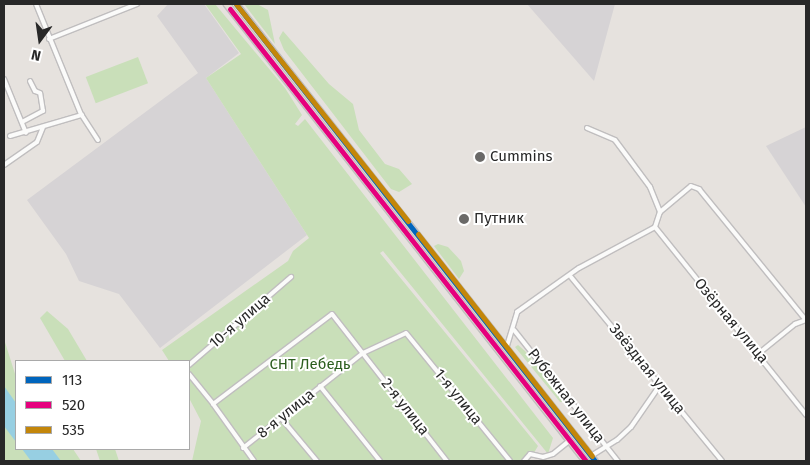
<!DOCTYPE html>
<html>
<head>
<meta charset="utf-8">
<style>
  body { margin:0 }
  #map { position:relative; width:810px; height:465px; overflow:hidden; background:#e6e2de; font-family:"Fira Sans",sans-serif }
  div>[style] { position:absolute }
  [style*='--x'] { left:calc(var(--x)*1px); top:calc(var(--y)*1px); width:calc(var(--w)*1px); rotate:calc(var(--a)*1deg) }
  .industrial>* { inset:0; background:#d6d3d5 }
  .green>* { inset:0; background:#c9dfb9; transform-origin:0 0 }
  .water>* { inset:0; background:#97cfe2 }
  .roads { filter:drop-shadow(1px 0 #c0bebf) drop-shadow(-1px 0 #c0bebf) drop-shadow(0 1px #c0bebf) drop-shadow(0 -1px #c0bebf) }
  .minor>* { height:4px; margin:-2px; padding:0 2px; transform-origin:2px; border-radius:2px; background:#fbfbfa }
  .trunk>* { height:5.5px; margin:-2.75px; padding:0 2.75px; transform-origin:2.75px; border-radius:2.75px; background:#e4ddd4 }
  .bus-1>* { height:5px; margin:-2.5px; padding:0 2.5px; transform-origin:2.5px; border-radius:2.5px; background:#0065bd }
  .bus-2>* { height:5px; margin:-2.5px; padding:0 2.5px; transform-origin:2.5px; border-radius:2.5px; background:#e5007d }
  .bus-3>* { height:5px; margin:-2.5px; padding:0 2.5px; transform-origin:2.5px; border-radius:2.5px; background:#c3860a }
  .dots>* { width:14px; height:14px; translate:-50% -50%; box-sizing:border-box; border:2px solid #fff; border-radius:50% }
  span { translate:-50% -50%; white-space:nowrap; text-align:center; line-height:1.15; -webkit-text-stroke:4px #fff; paint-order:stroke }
  .poi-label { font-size:15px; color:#282828 }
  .left { translate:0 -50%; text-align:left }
  .street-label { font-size:15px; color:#282828 }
  .park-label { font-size:15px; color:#2c5e1f }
  .frame { position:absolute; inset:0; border:5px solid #282828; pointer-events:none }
  .legend { position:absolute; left:15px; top:360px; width:175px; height:90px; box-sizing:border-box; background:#fff; border:1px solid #a9a9a9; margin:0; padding:6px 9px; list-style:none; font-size:15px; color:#282828 }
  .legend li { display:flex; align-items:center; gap:10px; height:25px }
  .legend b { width:25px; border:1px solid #a9a9a9 }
  .north { position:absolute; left:15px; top:15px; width:50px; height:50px; -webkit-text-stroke:4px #fff; paint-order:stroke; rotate:194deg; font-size:14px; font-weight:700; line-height:20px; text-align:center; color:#282828 }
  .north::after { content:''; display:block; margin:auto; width:18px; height:22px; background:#282828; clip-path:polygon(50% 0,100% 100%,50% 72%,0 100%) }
</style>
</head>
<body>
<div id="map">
  <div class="industrial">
    <div style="clip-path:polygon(168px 4px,204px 4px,239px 53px,206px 78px,307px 235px,160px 348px,119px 294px,79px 281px,66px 254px,27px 200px,198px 73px,157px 16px)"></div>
    <div style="clip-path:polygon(527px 4px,615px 4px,594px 81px)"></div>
    <div style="clip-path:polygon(806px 127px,806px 207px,766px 146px)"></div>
  </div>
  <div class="green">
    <div style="clip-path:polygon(205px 4px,215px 4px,285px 88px,302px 115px,295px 124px,298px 126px,305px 119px,553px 438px,548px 454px,383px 251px,380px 253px,538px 446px,529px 461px,192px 461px,201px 421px,189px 398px,189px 361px,169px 361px,162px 350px,288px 261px,293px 251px,309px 238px,206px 78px,241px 54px)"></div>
    <div style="clip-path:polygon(244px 4px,257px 4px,268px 10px,275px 44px)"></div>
    <div style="clip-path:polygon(283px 31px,329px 84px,353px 104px,359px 130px,385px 164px,399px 169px,412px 184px,399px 192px,391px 189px,284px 50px,279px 38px)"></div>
    <div style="left:138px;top:57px;width:28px;height:56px;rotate:69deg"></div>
    <div style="clip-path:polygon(438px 244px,448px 247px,461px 261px,464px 271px,459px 279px,434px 246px)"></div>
    <div style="clip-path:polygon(47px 311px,68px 329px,87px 361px,65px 361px,40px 318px)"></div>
    <div style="clip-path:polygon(4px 339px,16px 377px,16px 449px,73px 449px,81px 461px,4px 461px)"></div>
    <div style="clip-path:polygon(518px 345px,525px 351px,566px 402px,560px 402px,515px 347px)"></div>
    <div style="clip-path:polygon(96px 449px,115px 449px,119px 461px,100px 461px)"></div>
  </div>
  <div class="water">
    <div style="clip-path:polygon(4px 386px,16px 403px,16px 442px,4px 426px)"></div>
    <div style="clip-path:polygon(22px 449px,52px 449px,61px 461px,31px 461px)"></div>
  </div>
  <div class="roads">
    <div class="minor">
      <div style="--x:36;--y:4;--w:119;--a:67.8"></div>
      <div style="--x:81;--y:114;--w:31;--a:57"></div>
      <div style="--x:49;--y:39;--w:95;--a:-21.7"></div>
      <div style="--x:4;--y:79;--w:58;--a:67.8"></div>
      <div style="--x:22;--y:122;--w:24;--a:-28"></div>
      <div style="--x:43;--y:111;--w:18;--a:-99"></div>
      <div style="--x:40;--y:93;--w:5;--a:-158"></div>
      <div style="--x:35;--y:91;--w:11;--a:-117"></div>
      <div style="--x:587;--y:128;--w:30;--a:23"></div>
      <div style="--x:615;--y:140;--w:59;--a:53.3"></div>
      <div style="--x:650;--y:187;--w:27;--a:68"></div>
      <div style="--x:10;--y:136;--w:75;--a:-16.3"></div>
      <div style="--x:4;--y:165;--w:40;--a:-34.9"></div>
      <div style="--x:37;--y:142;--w:16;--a:-68"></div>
      <div style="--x:655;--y:227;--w:241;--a:51.2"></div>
      <div style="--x:571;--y:277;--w:238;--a:50.6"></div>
      <div style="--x:514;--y:330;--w:167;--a:51.6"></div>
      <div style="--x:506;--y:349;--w:39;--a:-73"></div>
      <div style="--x:517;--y:312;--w:76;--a:-35.4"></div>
      <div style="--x:579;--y:268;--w:86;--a:-28.3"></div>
      <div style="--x:655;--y:227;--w:16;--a:-72"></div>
      <div style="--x:660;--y:212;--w:40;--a:-40"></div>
      <div style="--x:691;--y:186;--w:9;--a:21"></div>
      <div style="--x:699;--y:189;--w:169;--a:50.8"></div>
      <div style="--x:758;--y:354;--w:48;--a:-39"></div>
      <div style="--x:795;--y:324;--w:12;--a:-20"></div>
      <div style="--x:189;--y:365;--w:135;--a:-40.8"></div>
      <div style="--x:189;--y:374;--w:38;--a:51"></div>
      <div style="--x:320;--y:386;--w:96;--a:51.3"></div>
      <div style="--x:281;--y:418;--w:56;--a:50.1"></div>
      <div style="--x:243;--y:448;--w:153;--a:-38.4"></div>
      <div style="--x:363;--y:353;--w:47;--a:-24.9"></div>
      <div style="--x:406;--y:333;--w:165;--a:50.9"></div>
      <div style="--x:591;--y:456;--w:31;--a:-32"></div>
      <div style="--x:617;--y:440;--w:19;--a:-43"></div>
      <div style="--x:631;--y:427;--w:51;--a:-55.4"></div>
      <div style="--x:254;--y:461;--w:70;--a:-125.7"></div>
      <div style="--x:213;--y:404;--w:149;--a:-37.1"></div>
      <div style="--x:332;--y:314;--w:187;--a:52"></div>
      <div style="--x:524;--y:461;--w:9;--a:-49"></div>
      <div style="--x:530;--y:454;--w:13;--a:13"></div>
      <div style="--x:543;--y:457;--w:10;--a:-17"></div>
      <div style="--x:553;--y:454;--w:22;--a:-39"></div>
    </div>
    <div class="trunk">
      <div style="--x:227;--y:4;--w:581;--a:51.85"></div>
      <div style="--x:236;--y:4;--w:581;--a:51.85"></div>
    </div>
  </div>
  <div class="bus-1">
    <div style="--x:236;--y:4;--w:581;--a:51.85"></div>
  </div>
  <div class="bus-2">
    <div style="--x:230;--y:9;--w:575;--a:51.78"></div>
  </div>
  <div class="bus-3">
    <div style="--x:236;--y:4;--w:277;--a:51.6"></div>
    <div style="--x:418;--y:234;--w:282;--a:51.9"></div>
  </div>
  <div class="dots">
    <div style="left:480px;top:157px;background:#6a6968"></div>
    <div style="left:464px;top:219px;background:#6a6968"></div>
  </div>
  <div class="poi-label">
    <span class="left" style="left:490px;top:157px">Cummins</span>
    <span class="left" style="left:474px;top:219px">Путник</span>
  </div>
  <div class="street-label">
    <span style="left:240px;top:321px;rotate:-41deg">10-я улица</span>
    <span style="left:731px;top:321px;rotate:50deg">Озёрная улица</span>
    <span style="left:647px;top:369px;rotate:51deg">Звёздная улица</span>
    <span style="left:566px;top:396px;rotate:52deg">Рубежная улица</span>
    <span style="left:458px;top:397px;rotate:51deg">1-я улица</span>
    <span style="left:405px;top:407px;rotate:52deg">2-я улица</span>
    <span style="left:286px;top:414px;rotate:-39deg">8-я улица</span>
  </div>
  <div class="park-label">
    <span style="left:310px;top:365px">СНТ Лебедь</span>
  </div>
  <div class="frame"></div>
  <ul class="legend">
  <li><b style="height:6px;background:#0065bd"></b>113</li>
  <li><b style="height:6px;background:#e5007d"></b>520</li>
  <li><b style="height:6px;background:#c3860a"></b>535</li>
  </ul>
  <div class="north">N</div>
</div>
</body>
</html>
